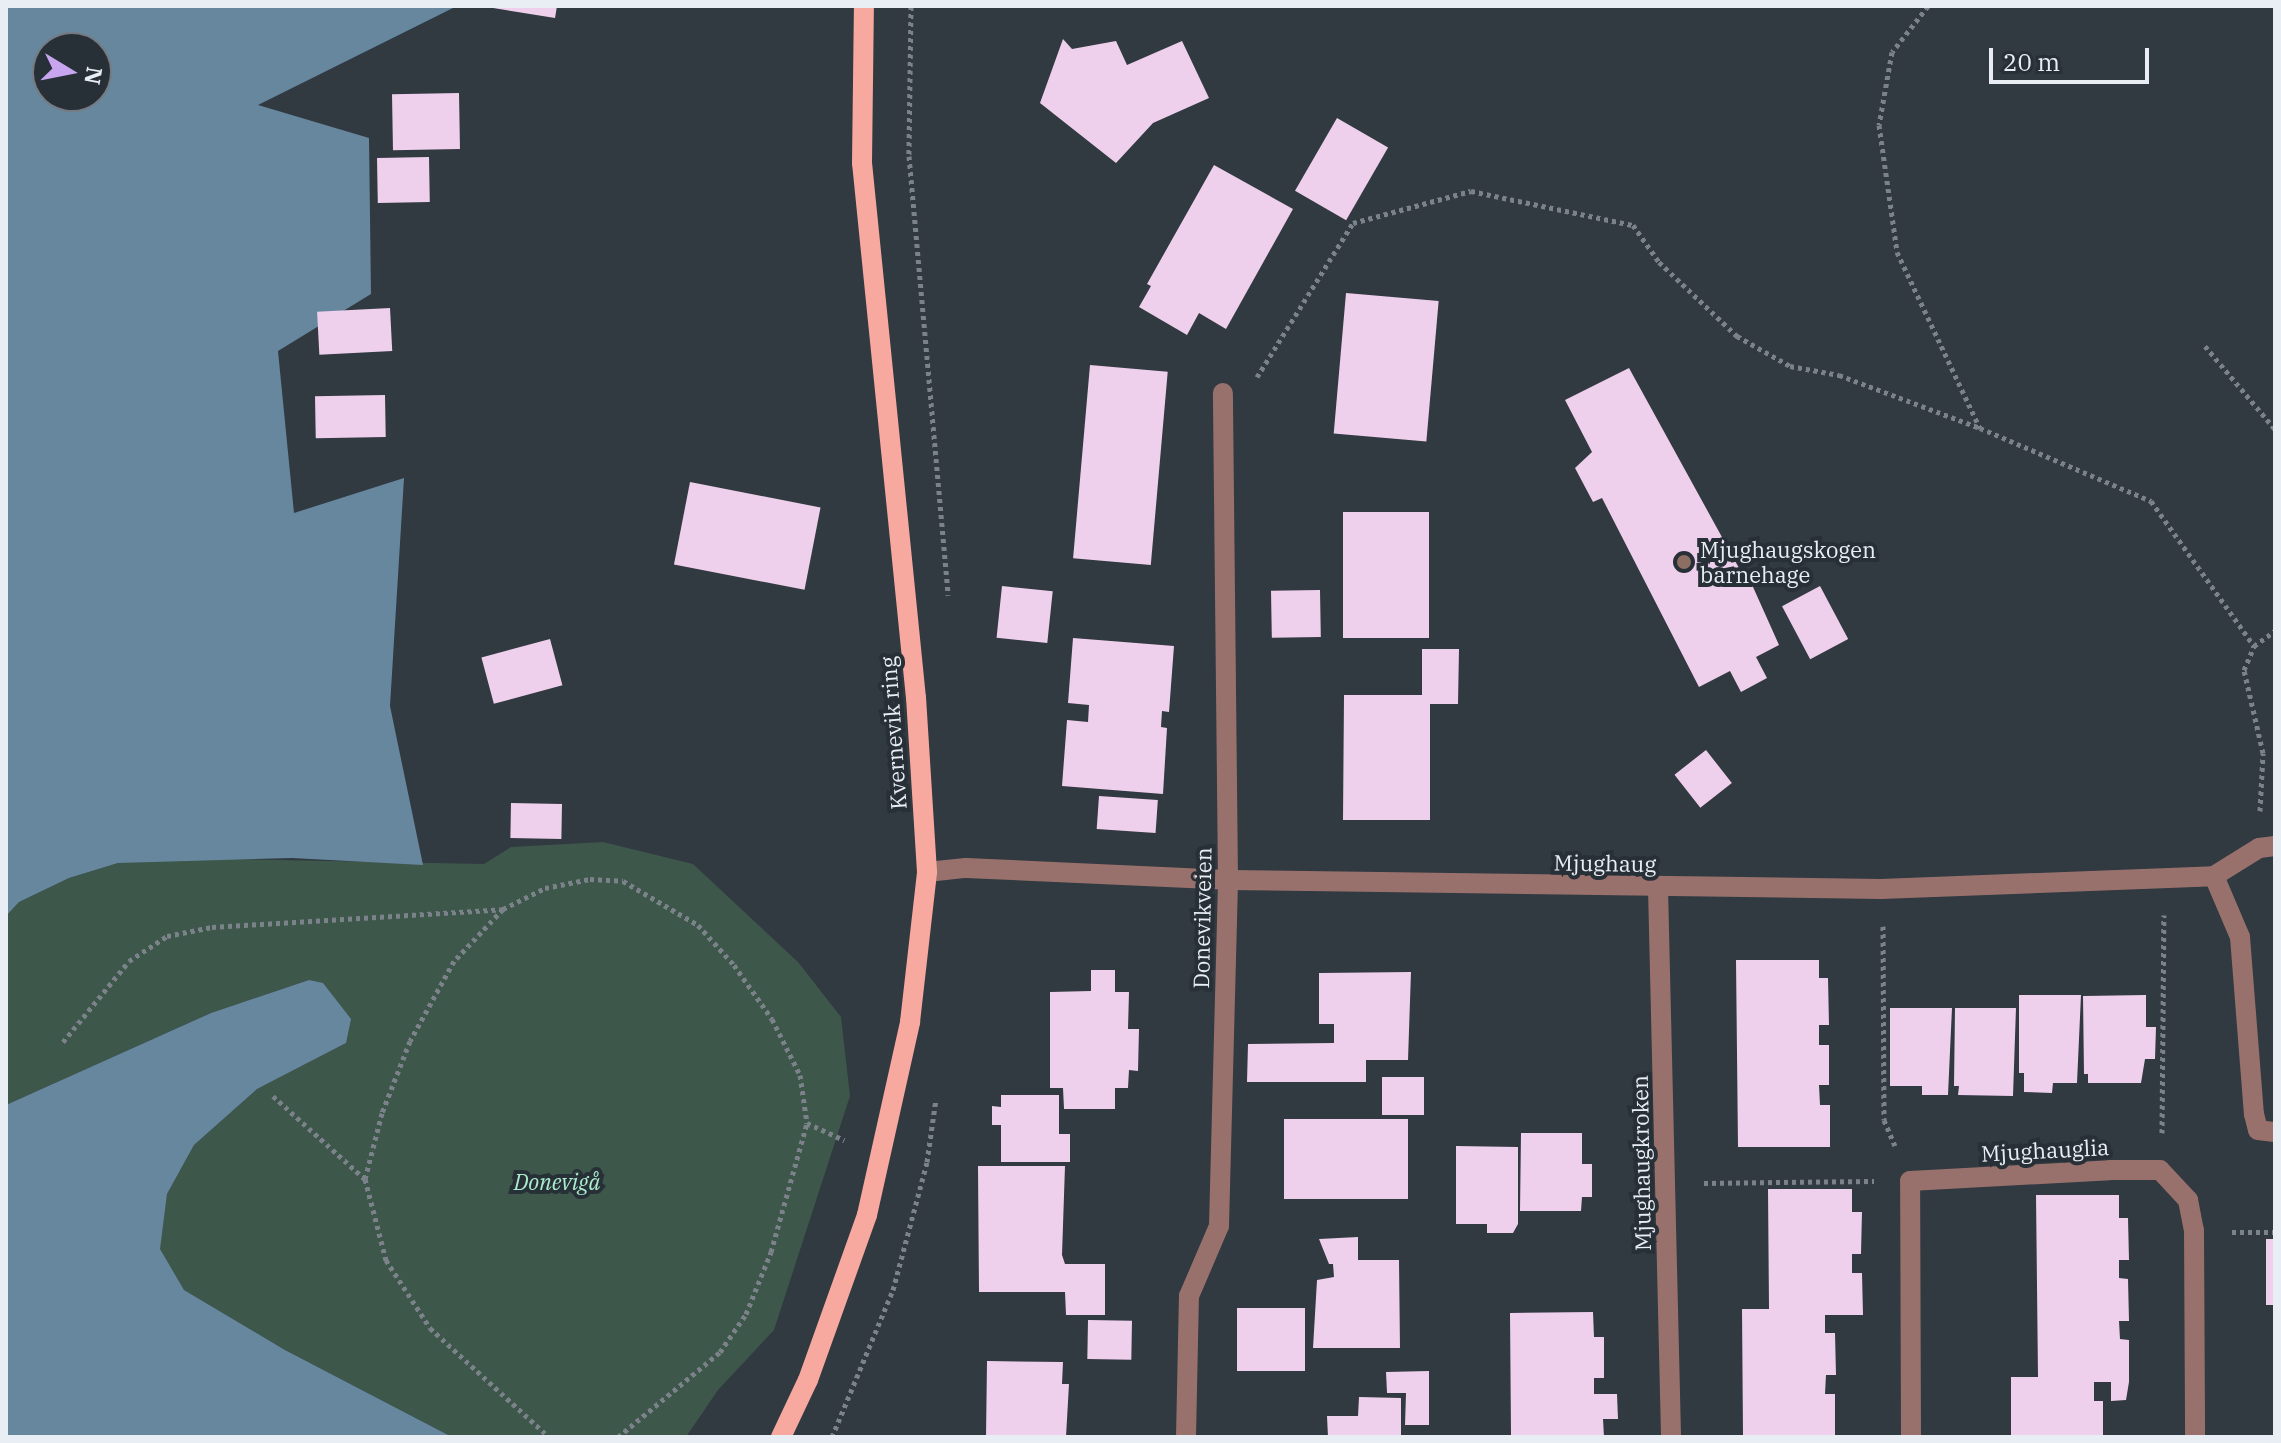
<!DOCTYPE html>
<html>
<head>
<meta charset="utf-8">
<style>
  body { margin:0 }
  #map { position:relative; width:2281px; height:1443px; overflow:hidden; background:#313941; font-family:"IBM Plex Serif",serif }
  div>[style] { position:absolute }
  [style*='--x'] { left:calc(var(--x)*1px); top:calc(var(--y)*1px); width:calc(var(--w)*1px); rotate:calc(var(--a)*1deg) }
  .green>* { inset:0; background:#3d574a }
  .water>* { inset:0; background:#67879f }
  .building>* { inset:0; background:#efd0ec; transform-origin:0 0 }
  .path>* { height:5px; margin-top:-2.5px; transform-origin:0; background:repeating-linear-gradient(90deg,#7c828a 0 4px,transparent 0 8px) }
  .minor>* { height:20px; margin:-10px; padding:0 10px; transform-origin:10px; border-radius:10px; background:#98716c }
  .major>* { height:20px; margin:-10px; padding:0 10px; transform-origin:10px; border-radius:10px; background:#f7a89f }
  .dots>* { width:22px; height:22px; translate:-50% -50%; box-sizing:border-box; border:4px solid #272f37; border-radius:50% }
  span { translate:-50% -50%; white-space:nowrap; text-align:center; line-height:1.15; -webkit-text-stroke:8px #272f37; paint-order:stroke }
  .poi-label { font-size:22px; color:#e9eef4 }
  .left { translate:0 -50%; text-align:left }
  .street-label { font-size:22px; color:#e9eef4 }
  .park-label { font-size:22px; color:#abedcd; font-style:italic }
  .frame { position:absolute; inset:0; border:8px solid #e9eef4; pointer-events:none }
  .north { position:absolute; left:32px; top:32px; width:80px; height:80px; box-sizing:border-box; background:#272f37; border:2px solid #757b83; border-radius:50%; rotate:100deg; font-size:22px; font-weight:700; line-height:32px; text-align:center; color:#e9eef4 }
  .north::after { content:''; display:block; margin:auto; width:28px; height:36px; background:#c7a6ef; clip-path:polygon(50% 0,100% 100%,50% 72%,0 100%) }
  .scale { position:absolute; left:1989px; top:48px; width:160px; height:36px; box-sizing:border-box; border:4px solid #e9eef4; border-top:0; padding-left:10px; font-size:24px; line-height:28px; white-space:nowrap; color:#e9eef4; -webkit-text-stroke:6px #272f37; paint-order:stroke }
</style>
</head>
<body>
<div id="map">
  <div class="green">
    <div style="clip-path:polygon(603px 842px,693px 864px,798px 962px,841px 1017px,850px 1096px,774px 1330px,718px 1390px,686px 1437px,452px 1437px,285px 1350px,184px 1290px,159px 1249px,167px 1194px,194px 1145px,257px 1089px,346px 1043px,309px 980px,211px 1013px,6px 1105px,6px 916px,19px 902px,69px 878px,118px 863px,180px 858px,484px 864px,511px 847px)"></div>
  </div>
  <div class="water">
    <div style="clip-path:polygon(evenodd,6px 6px,457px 6px,258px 105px,369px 138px,371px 294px,278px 351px,294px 513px,404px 478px,390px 706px,423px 865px,292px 858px,118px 863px,69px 878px,19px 902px,6px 916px,6px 6px,48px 48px,96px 48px,96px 96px,48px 96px,48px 48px)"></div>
    <div style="clip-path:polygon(309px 980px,323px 983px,351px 1019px,346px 1043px,257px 1089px,194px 1145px,167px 1194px,160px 1249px,184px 1290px,285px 1350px,452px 1437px,6px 1437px,6px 1105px,211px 1013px)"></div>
  </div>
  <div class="building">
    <div style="clip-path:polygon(481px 6px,557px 6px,555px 18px)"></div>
    <div style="clip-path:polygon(1063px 39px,1072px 49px,1116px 41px,1127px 65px,1182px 41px,1209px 98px,1153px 123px,1116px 163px,1040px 103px)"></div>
    <div style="left:459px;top:93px;width:56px;height:67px;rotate:89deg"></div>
    <div style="left:1337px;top:118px;width:59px;height:84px;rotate:30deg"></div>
    <div style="left:429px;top:157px;width:45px;height:52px;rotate:89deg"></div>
    <div style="clip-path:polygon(1214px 165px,1293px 209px,1226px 329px,1199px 313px,1187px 335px,1139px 307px,1151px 286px,1147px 284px)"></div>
    <div style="left:1346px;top:293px;width:93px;height:141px;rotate:5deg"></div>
    <div style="left:390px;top:308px;width:43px;height:73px;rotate:87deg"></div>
    <div style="left:1090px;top:365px;width:78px;height:194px;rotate:5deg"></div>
    <div style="clip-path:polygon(1629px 368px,1745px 579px,1749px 578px,1779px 645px,1756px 657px,1767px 678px,1741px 692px,1730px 671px,1699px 687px,1602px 498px,1593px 502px,1575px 468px,1592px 452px,1565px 400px)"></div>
    <div style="left:385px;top:395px;width:42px;height:70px;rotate:89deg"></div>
    <div style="left:690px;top:482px;width:133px;height:84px;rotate:11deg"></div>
    <div style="left:1343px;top:512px;width:86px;height:126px"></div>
    <div style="left:1002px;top:586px;width:51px;height:52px;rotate:6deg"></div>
    <div style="left:1820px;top:586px;width:60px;height:43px;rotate:62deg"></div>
    <div style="left:1320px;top:590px;width:47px;height:49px;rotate:89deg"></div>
    <div style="clip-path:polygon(1073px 638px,1174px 646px,1169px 712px,1162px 711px,1161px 727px,1167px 728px,1163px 794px,1062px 786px,1067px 720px,1088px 722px,1089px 705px,1068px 703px)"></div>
    <div style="left:550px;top:639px;width:48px;height:71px;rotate:75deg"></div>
    <div style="clip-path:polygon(1422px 649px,1459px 649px,1458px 704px,1430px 704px,1430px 820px,1343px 820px,1344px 695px,1422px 695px)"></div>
    <div style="left:1706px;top:750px;width:42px;height:40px;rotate:52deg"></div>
    <div style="left:1099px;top:796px;width:59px;height:33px;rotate:4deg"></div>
    <div style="left:511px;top:803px;width:51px;height:35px;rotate:1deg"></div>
    <div style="clip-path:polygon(1736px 960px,1819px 960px,1819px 978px,1828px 978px,1829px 1025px,1819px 1025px,1819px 1045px,1829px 1045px,1829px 1085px,1819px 1085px,1820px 1105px,1830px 1105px,1830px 1147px,1738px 1147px)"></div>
    <div style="clip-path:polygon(1091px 970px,1115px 970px,1115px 992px,1129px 992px,1128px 1029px,1139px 1029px,1138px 1071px,1129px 1070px,1128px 1088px,1115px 1088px,1115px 1109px,1064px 1109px,1063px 1088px,1050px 1088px,1050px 992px,1091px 991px)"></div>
    <div style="clip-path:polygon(1411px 972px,1408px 1060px,1366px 1060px,1366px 1082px,1247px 1082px,1248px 1044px,1334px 1043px,1334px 1024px,1319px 1024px,1319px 973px)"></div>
    <div style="clip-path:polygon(2019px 995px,2081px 995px,2077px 1083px,2053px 1083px,2052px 1093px,2024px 1092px,2024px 1073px,2019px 1073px)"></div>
    <div style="clip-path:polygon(2146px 995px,2146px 1027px,2156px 1027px,2155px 1059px,2145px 1059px,2141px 1083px,2088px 1083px,2088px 1074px,2084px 1074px,2083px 996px)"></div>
    <div style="clip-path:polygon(1890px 1008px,1952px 1008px,1948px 1095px,1922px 1095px,1922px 1086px,1890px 1086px)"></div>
    <div style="clip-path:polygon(1955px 1008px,2016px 1008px,2013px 1096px,1958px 1095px,1959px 1086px,1954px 1086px)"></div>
    <div style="left:1382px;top:1077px;width:42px;height:38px"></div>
    <div style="clip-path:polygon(1001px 1095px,1059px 1095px,1059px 1134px,1070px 1134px,1070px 1162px,1001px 1162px,1001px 1125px,992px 1125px,992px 1106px,1001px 1107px)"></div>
    <div style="left:1408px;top:1119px;width:80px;height:124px;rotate:90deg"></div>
    <div style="clip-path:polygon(1521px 1133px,1582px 1133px,1582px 1164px,1592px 1164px,1592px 1197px,1582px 1197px,1581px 1211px,1520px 1211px)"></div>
    <div style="clip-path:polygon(1456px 1146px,1518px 1147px,1518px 1224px,1513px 1233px,1487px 1233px,1487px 1224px,1456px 1224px)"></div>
    <div style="clip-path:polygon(978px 1166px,1065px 1166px,1062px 1255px,1065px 1264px,1105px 1264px,1105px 1315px,1066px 1315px,1065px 1292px,979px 1292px)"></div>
    <div style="clip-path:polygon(1768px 1189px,1852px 1189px,1852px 1212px,1862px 1212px,1861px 1254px,1852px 1254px,1852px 1273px,1862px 1273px,1863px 1315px,1825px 1315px,1825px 1333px,1835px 1333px,1836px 1375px,1826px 1375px,1825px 1394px,1835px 1394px,1835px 1435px,1743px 1437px,1742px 1309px,1769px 1309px)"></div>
    <div style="clip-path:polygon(2036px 1195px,2119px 1195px,2119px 1218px,2128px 1218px,2129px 1260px,2119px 1260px,2119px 1278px,2128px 1279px,2129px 1321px,2119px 1321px,2120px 1339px,2129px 1340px,2129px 1382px,2126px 1400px,2111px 1401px,2111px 1382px,2094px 1382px,2094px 1401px,2103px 1401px,2103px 1437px,2011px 1437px,2011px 1377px,2038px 1377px)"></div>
    <div style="clip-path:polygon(1358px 1237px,1358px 1260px,1399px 1260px,1400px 1348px,1313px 1348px,1317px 1280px,1334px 1277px,1333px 1264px,1329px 1264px,1319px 1239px)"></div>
    <div style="left:2266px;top:1239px;width:9px;height:66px"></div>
    <div style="left:1237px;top:1308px;width:68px;height:63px"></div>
    <div style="clip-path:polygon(1593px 1312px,1594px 1337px,1604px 1337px,1604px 1378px,1594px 1378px,1594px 1394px,1617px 1394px,1618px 1419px,1603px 1419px,1604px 1437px,1511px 1437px,1510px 1313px)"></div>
    <div style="left:1088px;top:1320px;width:44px;height:39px;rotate:1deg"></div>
    <div style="clip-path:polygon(987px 1361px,1063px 1362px,1062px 1384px,1069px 1384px,1066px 1437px,986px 1437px)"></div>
    <div style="clip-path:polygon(1429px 1371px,1429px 1425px,1405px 1425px,1406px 1393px,1387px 1393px,1386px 1372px)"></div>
    <div style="clip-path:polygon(1359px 1397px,1401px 1398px,1401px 1437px,1328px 1437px,1327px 1416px,1358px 1416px)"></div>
  </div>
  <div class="path">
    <div style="--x:911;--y:6;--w:150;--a:90.8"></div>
    <div style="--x:909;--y:156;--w:441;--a:84.9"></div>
    <div style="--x:1928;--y:6;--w:58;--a:128"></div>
    <div style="--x:1892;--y:52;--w:74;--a:100.1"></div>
    <div style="--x:1879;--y:125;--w:128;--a:81.9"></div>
    <div style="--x:1897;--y:252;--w:195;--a:64.8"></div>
    <div style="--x:1980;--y:428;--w:186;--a:23.1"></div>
    <div style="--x:2151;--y:501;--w:178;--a:54.6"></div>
    <div style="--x:2205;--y:346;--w:109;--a:49.9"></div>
    <div style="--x:1257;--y:377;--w:181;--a:-58.1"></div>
    <div style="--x:1353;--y:223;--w:122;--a:-15.2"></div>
    <div style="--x:1471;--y:191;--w:166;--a:11.9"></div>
    <div style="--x:1633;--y:225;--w:45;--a:54.9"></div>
    <div style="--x:1659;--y:262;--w:108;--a:43.5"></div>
    <div style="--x:1737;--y:336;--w:61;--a:29.5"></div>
    <div style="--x:1790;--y:366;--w:50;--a:10.4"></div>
    <div style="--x:1839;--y:375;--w:151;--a:20.6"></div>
    <div style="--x:2260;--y:811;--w:58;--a:-87"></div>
    <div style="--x:2263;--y:753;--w:85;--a:-102.9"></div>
    <div style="--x:2244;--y:670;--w:26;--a:-67"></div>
    <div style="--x:2254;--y:646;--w:26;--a:-36"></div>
    <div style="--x:503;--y:909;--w:71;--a:133.3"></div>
    <div style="--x:454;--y:961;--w:91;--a:118.8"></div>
    <div style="--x:410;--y:1041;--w:77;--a:111.3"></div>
    <div style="--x:382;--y:1113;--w:68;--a:104.4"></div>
    <div style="--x:365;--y:1179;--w:84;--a:75.5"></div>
    <div style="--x:386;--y:1260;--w:81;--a:57.1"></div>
    <div style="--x:430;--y:1328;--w:161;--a:42.5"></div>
    <div style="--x:1883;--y:926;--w:194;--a:89.7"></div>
    <div style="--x:1884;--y:1120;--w:28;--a:67"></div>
    <div style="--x:63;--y:1042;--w:104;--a:-50.8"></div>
    <div style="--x:129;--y:961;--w:45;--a:-33.3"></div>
    <div style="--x:167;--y:936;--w:46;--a:-11.3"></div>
    <div style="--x:212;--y:927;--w:292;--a:-3.5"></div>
    <div style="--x:503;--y:909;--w:47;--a:-26.6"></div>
    <div style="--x:545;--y:888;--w:46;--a:-11.3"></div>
    <div style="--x:590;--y:879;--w:33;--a:3"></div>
    <div style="--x:623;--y:881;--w:87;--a:30.4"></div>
    <div style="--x:698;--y:925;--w:54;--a:48"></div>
    <div style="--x:734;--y:965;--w:66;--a:54.9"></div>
    <div style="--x:772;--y:1019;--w:63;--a:63.4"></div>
    <div style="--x:800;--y:1075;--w:49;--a:81.7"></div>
    <div style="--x:807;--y:1123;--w:41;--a:24.7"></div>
    <div style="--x:273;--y:1096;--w:124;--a:42.1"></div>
    <div style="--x:2162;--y:1133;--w:218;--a:-89.5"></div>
    <div style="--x:1704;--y:1183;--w:170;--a:-0.7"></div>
    <div style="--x:2232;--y:1232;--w:43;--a:0"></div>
    <div style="--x:618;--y:1437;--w:133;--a:-39.8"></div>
    <div style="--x:720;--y:1352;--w:46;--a:-55.6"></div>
    <div style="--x:746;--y:1314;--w:67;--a:-68"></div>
    <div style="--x:771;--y:1252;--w:134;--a:-74.4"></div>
    <div style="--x:832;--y:1437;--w:159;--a:-67.5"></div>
    <div style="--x:893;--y:1290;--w:132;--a:-75.1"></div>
    <div style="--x:927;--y:1162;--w:64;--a:-81.9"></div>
  </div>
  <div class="minor">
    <div style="--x:927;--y:872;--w:39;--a:-6"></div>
    <div style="--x:966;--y:868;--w:262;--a:2.6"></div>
    <div style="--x:1228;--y:880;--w:653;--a:0.79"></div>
    <div style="--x:1881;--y:889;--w:333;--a:-2.2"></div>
    <div style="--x:2214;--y:876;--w:53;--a:-31.9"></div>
    <div style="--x:2259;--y:848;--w:16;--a:-7"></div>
    <div style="--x:2214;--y:876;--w:66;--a:66.9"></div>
    <div style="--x:2240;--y:937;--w:178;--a:85.5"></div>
    <div style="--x:2254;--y:1114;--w:16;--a:76"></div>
    <div style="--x:2258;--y:1130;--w:17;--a:7"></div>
    <div style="--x:1658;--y:888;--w:549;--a:88.64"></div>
    <div style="--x:1186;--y:1437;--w:141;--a:-88.8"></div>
    <div style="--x:1189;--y:1296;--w:76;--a:-66.8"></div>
    <div style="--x:1219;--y:1226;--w:346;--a:-88.5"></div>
    <div style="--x:1228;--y:880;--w:487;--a:-90.6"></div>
    <div style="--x:1911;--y:1437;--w:256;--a:-90.2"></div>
    <div style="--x:1910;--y:1181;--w:200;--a:-3.1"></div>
    <div style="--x:2110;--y:1170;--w:50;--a:0"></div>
    <div style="--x:2160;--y:1170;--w:41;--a:47"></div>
    <div style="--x:2188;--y:1200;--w:31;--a:79"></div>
    <div style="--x:2194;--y:1230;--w:207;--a:89.7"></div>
  </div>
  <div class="major">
    <div style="--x:781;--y:1437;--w:63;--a:-64.7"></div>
    <div style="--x:808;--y:1380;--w:175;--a:-70.3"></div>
    <div style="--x:867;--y:1215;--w:198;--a:-77.4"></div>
    <div style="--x:910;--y:1022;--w:151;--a:-83.5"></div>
    <div style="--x:927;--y:872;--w:174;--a:-93.6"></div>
    <div style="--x:916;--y:698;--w:538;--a:-95.76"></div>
    <div style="--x:862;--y:163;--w:157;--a:-89.3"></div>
  </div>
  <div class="dots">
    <div style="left:1684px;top:562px;background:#8d6e63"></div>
  </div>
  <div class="poi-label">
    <span class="left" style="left:1700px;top:562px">Mjughaugskogen<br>barnehage</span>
  </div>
  <div class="street-label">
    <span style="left:893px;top:733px;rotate:-94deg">Kvernevik ring</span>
    <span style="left:1605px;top:863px;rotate:1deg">Mjughaug</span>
    <span style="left:1202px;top:918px;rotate:-89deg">Donevikveien</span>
    <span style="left:2045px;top:1150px;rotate:-3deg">Mjughauglia</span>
    <span style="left:1641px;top:1163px;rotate:-91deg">Mjughaugkroken</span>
  </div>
  <div class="park-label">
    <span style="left:557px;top:1182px">Donevigå</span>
  </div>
  <div class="frame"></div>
  <div class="north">N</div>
  <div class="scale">20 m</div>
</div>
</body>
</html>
